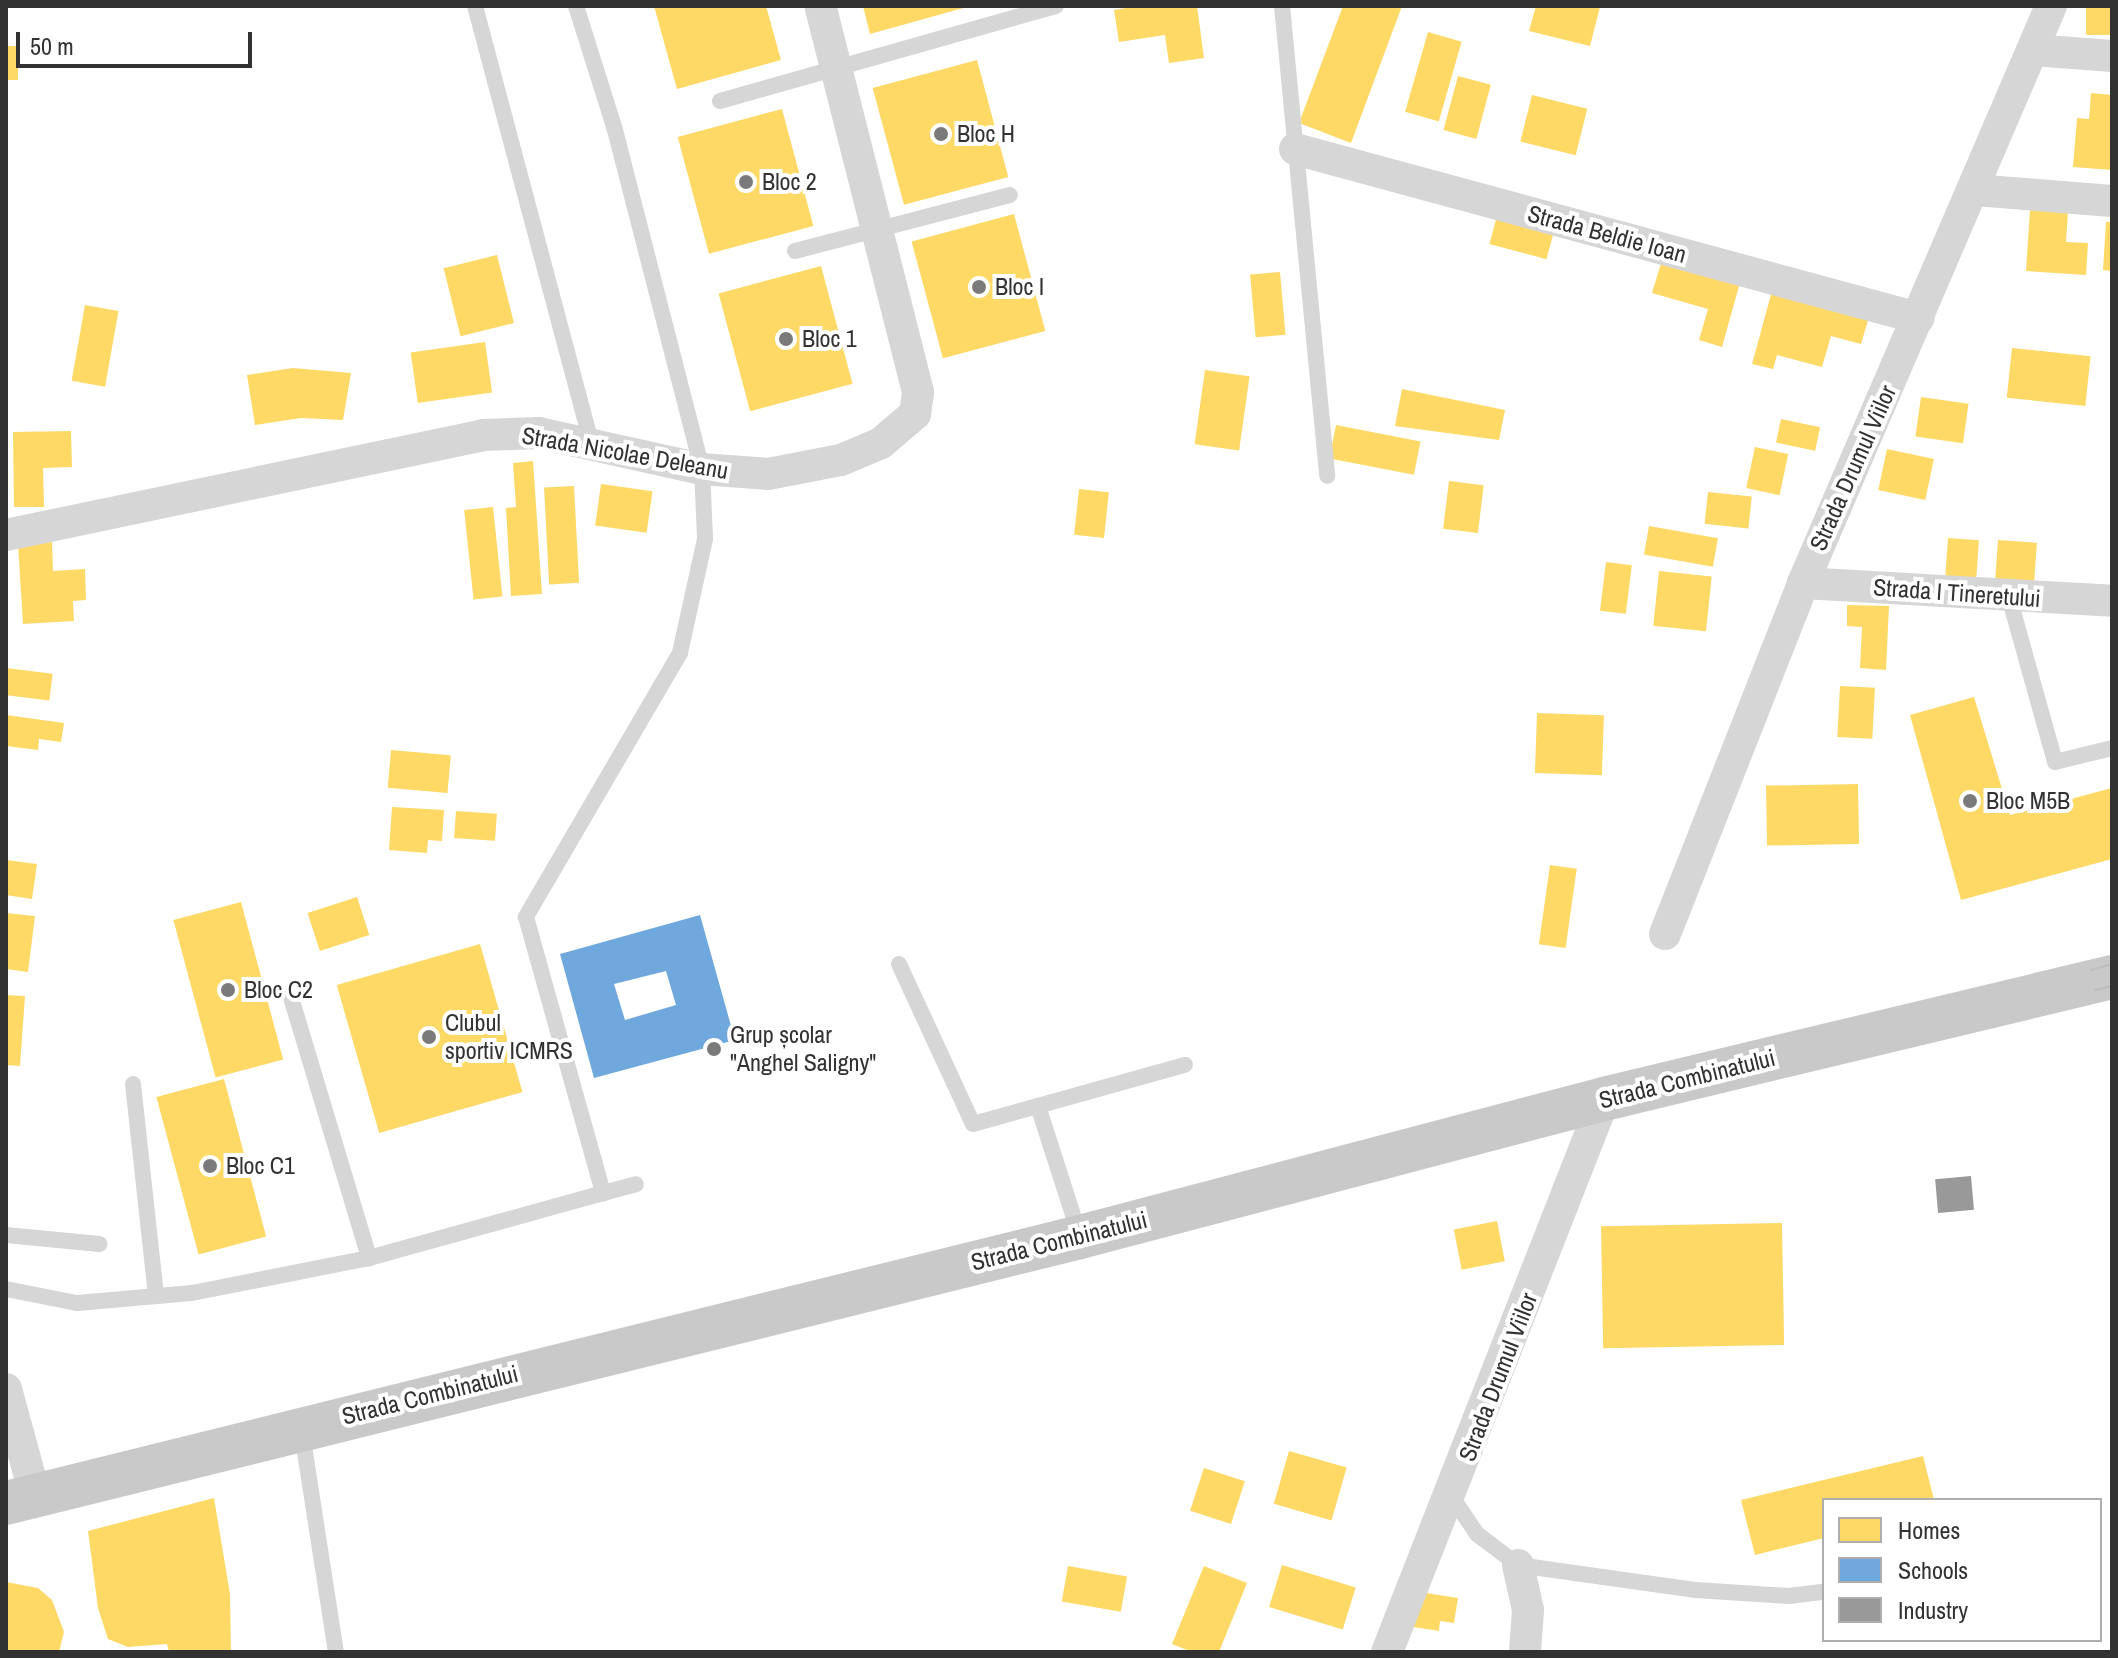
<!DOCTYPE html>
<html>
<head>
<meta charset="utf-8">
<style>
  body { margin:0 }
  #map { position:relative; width:2118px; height:1658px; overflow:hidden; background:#fff; font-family:"Archivo Narrow",sans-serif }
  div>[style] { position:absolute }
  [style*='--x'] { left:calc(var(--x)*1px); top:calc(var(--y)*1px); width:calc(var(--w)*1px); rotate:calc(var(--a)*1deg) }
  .homes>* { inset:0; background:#ffd966; transform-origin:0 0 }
  .schools>* { inset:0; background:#6fa8dc }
  .industry>* { inset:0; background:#999; transform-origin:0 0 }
  .lane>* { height:16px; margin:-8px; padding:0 8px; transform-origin:8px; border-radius:8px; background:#d6d6d6 }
  .street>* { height:32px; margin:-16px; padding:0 16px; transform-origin:16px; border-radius:16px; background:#d6d6d6 }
  .primary>* { height:44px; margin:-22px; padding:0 22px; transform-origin:22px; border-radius:22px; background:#c9c9c9 }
  .tram>* { height:2px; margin:-1px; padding:0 1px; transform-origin:1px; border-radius:1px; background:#bebebe }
  .dots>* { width:22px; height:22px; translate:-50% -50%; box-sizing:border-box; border:4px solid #fff; border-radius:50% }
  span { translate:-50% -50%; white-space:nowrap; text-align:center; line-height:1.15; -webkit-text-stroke:8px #fff; paint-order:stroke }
  .poi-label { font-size:24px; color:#323232 }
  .left { translate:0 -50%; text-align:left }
  .street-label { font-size:24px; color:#323232 }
  .frame { position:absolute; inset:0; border:8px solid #323232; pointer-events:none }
  .legend { position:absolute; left:1822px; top:1498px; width:280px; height:144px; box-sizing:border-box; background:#fff; border:2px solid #adadad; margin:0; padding:10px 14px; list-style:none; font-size:24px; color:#323232 }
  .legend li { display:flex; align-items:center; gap:16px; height:40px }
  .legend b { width:40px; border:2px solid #adadad }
  .scale { position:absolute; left:16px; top:32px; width:236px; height:36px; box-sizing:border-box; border:4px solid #323232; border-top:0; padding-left:10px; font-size:24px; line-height:28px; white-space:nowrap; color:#323232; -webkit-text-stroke:6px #fff; paint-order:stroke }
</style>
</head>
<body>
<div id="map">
  <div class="homes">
    <div style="clip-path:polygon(654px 6px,766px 6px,781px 60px,677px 89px)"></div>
    <div style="clip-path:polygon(863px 6px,967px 6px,967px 7px,870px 34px)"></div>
    <div style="clip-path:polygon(1137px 6px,1197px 6px,1204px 58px,1169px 63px,1165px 35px,1119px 42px,1114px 10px)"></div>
    <div style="clip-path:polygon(1343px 6px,1402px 6px,1351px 143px,1299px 123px)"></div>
    <div style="clip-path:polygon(1536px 6px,1600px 7px,1590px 46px,1529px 31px)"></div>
    <div style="left:2086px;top:6px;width:26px;height:29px"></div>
    <div style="left:1428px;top:32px;width:35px;height:83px;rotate:16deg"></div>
    <div style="left:6px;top:46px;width:12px;height:34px"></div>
    <div style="left:977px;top:60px;width:121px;height:108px;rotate:75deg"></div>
    <div style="left:1458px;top:76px;width:34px;height:56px;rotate:15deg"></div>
    <div style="clip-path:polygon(2091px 93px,2112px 95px,2112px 170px,2073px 167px,2077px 118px,2089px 119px)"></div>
    <div style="left:1532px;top:95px;width:57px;height:48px;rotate:14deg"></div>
    <div style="left:782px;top:109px;width:121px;height:108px;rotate:75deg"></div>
    <div style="clip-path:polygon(2030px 210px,2068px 212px,2066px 242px,2088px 243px,2086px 275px,2026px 271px)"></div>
    <div style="left:1498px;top:212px;width:59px;height:33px;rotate:15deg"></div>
    <div style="left:1014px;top:214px;width:121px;height:106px;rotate:75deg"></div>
    <div style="clip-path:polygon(2106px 222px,2112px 222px,2112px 271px,2103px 270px)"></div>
    <div style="left:497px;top:255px;width:70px;height:55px;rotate:76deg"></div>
    <div style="clip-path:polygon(1663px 257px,1741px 279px,1722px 347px,1699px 340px,1708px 309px,1652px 293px)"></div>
    <div style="left:821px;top:266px;width:122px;height:106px;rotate:75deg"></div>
    <div style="left:1280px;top:272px;width:63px;height:30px;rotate:85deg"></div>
    <div style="clip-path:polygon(1772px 291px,1869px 317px,1861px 344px,1831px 336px,1822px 367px,1777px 355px,1773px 369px,1752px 364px)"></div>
    <div style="left:85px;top:305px;width:34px;height:77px;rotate:10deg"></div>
    <div style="left:485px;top:342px;width:51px;height:75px;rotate:82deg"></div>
    <div style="left:2012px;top:348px;width:79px;height:50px;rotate:6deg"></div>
    <div style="clip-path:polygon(293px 368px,351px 373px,343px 420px,301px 418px,255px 425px,247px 375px)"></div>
    <div style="left:1205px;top:370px;width:45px;height:75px;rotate:8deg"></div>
    <div style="clip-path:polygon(1402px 389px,1505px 410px,1499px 440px,1395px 426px)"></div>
    <div style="left:1921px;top:397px;width:48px;height:40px;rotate:8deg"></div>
    <div style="left:1781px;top:419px;width:40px;height:24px;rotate:12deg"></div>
    <div style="left:1336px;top:425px;width:86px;height:34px;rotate:11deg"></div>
    <div style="clip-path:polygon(71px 431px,72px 467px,43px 468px,44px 507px,14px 507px,13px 432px)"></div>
    <div style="left:1755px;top:447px;width:34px;height:42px;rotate:12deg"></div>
    <div style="left:1887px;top:449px;width:48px;height:42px;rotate:12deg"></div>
    <div style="clip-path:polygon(533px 461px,542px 594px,511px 596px,506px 508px,516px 507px,513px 463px)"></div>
    <div style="left:1449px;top:481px;width:35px;height:48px;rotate:7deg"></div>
    <div style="left:601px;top:484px;width:52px;height:42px;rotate:8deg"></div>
    <div style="left:574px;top:486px;width:97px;height:30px;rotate:87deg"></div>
    <div style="left:1079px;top:489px;width:30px;height:46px;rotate:6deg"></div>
    <div style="left:1708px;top:492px;width:44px;height:32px;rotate:6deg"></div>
    <div style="left:493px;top:507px;width:90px;height:29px;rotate:84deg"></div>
    <div style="left:1649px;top:526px;width:70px;height:29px;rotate:10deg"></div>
    <div style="left:1948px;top:538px;width:31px;height:41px;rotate:4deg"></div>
    <div style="left:1998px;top:540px;width:39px;height:44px;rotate:4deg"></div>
    <div style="clip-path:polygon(52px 542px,53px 571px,85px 569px,86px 600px,73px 601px,74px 621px,23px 624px,18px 544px)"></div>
    <div style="left:1606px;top:562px;width:26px;height:49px;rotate:7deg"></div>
    <div style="left:1659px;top:571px;width:53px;height:55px;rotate:6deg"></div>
    <div style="clip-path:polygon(1847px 605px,1889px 606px,1886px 670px,1860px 668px,1862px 627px,1847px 626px)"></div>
    <div style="left:6px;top:668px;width:47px;height:27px;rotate:7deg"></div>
    <div style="left:1840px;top:686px;width:35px;height:51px;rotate:3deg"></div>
    <div style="clip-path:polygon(1974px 697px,2010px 815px,2112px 788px,2112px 859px,1961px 900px,1910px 715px)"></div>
    <div style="left:1537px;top:713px;width:67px;height:60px;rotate:2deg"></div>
    <div style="clip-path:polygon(6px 715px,64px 723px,61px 742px,39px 739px,38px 750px,6px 746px)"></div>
    <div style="left:391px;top:750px;width:60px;height:38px;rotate:5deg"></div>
    <div style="left:1858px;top:784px;width:60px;height:92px;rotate:89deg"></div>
    <div style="clip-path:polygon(392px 807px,444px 810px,442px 841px,428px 840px,427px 853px,389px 850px)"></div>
    <div style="left:456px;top:811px;width:41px;height:27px;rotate:4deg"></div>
    <div style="clip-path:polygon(6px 860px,37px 864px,32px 899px,6px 895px)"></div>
    <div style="left:1550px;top:865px;width:27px;height:80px;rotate:8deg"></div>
    <div style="left:357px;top:897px;width:40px;height:52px;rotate:72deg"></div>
    <div style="left:241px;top:902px;width:163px;height:70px;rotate:75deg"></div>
    <div style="clip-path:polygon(6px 913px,35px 916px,28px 972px,6px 969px)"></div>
    <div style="left:480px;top:944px;width:154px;height:149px;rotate:74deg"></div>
    <div style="clip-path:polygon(6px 995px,25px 996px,20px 1066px,6px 1065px)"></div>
    <div style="left:224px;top:1079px;width:163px;height:70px;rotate:75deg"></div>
    <div style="left:1497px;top:1221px;width:41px;height:44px;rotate:79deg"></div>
    <div style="left:1782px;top:1223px;width:122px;height:181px;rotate:89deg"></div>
    <div style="left:1289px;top:1451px;width:60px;height:55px;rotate:16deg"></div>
    <div style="clip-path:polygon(1923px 1456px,1934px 1500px,1824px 1500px,1824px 1538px,1755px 1555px,1741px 1500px)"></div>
    <div style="left:1204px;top:1468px;width:43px;height:45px;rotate:18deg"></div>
    <div style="clip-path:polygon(214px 1498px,230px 1594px,231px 1652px,169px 1652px,167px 1644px,128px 1647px,108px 1639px,98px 1608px,88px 1531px)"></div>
    <div style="left:1282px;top:1565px;width:77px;height:44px;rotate:17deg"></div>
    <div style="left:1068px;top:1566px;width:60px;height:36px;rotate:10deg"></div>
    <div style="clip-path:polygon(1204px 1566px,1247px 1583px,1219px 1652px,1192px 1652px,1172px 1644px)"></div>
    <div style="clip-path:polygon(6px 1582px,38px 1588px,52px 1600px,64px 1632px,59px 1652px,6px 1652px)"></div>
    <div style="clip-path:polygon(1413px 1591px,1458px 1598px,1454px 1623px,1440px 1621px,1439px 1631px,1408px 1626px)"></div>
  </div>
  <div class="schools">
    <div style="clip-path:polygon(evenodd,700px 915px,735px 1040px,594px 1078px,560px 954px,700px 915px,666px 971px,676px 1005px,625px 1020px,614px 984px,666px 971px)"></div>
  </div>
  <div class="industry">
    <div style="left:1971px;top:1176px;width:34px;height:36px;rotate:85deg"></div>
  </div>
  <div class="lane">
    <div style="--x:475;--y:6;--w:454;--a:75.1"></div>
    <div style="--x:576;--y:6;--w:130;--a:72.5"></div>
    <div style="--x:615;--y:130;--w:350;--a:75.6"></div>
    <div style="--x:702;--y:469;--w:70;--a:87.5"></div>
    <div style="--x:705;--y:539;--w:117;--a:102.4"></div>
    <div style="--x:680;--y:653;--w:306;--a:120.3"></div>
    <div style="--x:526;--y:917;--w:287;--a:74.4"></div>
    <div style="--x:603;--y:1193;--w:34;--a:-15"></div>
    <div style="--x:1282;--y:6;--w:472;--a:84.5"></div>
    <div style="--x:720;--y:101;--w:349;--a:-15.8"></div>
    <div style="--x:795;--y:251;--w:222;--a:-14.6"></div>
    <div style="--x:2009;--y:597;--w:171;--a:74.4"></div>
    <div style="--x:2055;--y:762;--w:59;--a:-13.8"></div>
    <div style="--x:899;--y:964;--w:176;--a:65.2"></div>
    <div style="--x:973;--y:1124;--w:220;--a:-15.6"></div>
    <div style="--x:290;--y:994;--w:276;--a:73.3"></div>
    <div style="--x:133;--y:1084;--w:213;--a:83.8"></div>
    <div style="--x:1038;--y:1106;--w:134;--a:72.2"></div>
    <div style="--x:6;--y:1235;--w:94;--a:5.5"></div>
    <div style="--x:6;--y:1289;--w:72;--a:11.2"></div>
    <div style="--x:77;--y:1303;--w:115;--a:-5"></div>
    <div style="--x:192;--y:1293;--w:180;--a:-11.2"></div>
    <div style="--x:369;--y:1258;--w:243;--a:-15.5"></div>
    <div style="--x:302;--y:1433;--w:222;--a:81.2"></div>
    <div style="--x:1452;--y:1497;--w:45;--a:56"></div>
    <div style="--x:1477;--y:1534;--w:51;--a:37.1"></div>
    <div style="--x:1518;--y:1565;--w:180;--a:8"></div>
    <div style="--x:1696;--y:1590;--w:93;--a:3.7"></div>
    <div style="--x:1789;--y:1596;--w:35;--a:-7"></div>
  </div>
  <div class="street">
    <div style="--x:2033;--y:50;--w:79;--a:4.3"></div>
    <div style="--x:1295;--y:149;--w:646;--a:15.18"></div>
    <div style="--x:1975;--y:190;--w:137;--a:4.6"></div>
    <div style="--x:6;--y:535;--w:487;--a:-11.8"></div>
    <div style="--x:483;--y:435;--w:56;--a:-2"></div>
    <div style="--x:539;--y:433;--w:167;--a:12.5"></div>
    <div style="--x:702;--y:469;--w:66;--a:4.3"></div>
    <div style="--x:768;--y:474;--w:74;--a:-10.9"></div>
    <div style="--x:841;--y:460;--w:43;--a:-23"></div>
    <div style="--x:881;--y:443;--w:45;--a:-40.5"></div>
    <div style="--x:915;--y:414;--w:22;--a:-82"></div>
    <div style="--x:918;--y:392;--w:398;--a:-104.2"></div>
    <div style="--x:1803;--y:583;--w:310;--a:3.3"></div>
    <div style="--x:1665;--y:934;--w:377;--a:-68.5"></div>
    <div style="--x:1803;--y:583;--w:628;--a:-66.74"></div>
    <div style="--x:6;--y:1389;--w:110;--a:74.7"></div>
    <div style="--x:1518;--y:1565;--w:46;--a:77.5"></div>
    <div style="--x:1528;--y:1610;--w:42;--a:94.1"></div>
    <div style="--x:1387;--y:1652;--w:594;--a:-68.57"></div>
  </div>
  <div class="primary">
    <div style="--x:6;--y:1503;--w:1106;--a:-13.91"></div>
    <div style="--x:1080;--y:1237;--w:542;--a:-14.75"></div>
    <div style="--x:1604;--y:1099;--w:522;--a:-13.5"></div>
  </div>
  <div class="tram">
    <div style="--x:2091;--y:970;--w:22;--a:-16"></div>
    <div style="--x:2095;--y:990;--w:17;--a:-13"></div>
  </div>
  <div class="dots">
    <div style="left:941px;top:134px;background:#7a7a7a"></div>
    <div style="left:746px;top:182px;background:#7a7a7a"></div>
    <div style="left:979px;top:287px;background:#7a7a7a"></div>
    <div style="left:786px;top:339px;background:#7a7a7a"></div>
    <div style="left:1970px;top:801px;background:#7a7a7a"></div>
    <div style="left:228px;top:990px;background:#7a7a7a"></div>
    <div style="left:429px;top:1037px;background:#7a7a7a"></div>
    <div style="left:714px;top:1049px;background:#7a7a7a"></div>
    <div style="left:210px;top:1166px;background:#7a7a7a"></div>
  </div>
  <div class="poi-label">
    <span class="left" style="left:957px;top:134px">Bloc H</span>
    <span class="left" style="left:762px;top:182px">Bloc 2</span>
    <span class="left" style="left:995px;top:287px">Bloc I</span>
    <span class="left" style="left:802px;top:339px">Bloc 1</span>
    <span class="left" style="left:1986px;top:801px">Bloc M5B</span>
    <span class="left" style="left:244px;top:990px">Bloc C2</span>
    <span class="left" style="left:445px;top:1037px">Clubul<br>sportiv ICMRS</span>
    <span class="left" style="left:730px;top:1049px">Grup școlar<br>"Anghel Saligny"</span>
    <span class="left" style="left:226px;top:1166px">Bloc C1</span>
  </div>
  <div class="street-label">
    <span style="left:1607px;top:234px;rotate:15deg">Strada Beldie Ioan</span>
    <span style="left:625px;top:453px;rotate:10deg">Strada Nicolae Deleanu</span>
    <span style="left:1853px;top:468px;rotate:-66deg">Strada Drumul Viilor</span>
    <span style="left:1957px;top:593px;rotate:4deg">Strada I Tineretului</span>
    <span style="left:1687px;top:1079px;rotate:-14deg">Strada Combinatului</span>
    <span style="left:1059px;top:1241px;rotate:-14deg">Strada Combinatului</span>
    <span style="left:1498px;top:1377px;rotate:-69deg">Strada Drumul Viilor</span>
    <span style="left:430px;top:1395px;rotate:-14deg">Strada Combinatului</span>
  </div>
  <div class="frame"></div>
  <ul class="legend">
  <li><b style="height:22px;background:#ffd966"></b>Homes</li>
  <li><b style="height:22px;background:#6fa8dc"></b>Schools</li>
  <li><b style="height:22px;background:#999"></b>Industry</li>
  </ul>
  <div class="scale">50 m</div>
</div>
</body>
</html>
